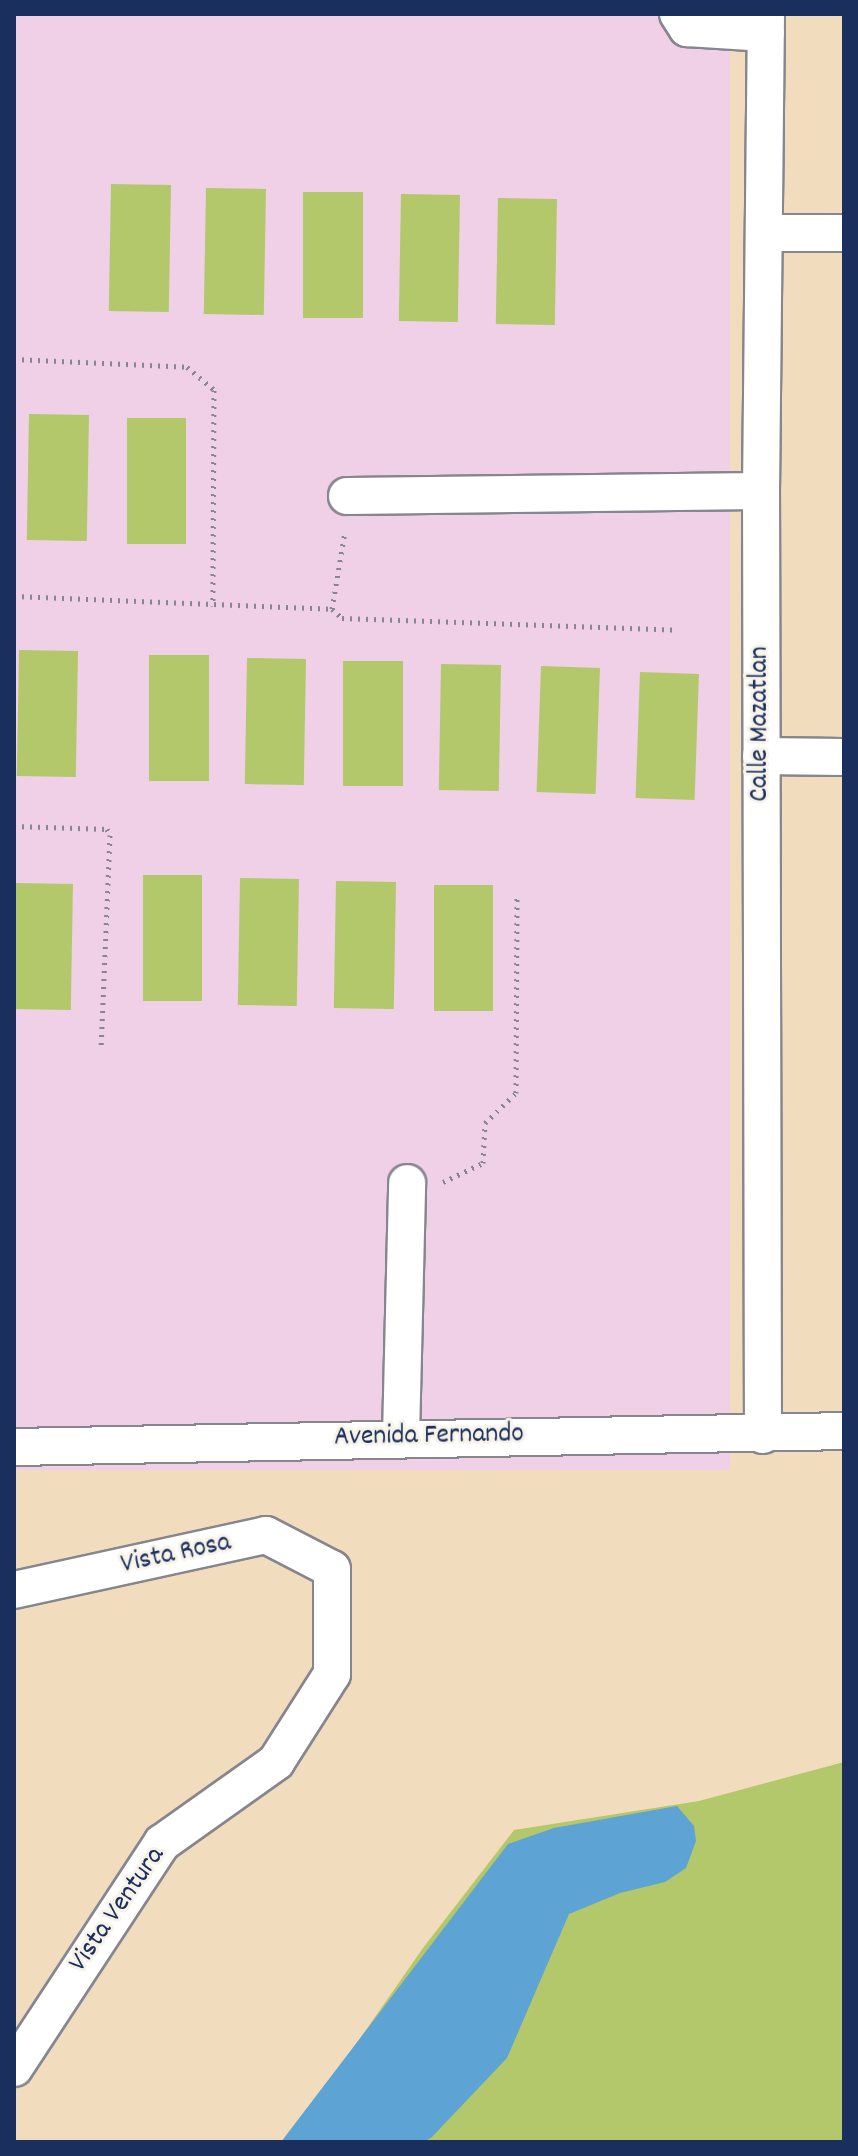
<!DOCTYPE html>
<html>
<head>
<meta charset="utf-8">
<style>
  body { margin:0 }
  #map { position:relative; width:858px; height:2156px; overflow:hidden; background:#f2dcbe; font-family:Dekko,sans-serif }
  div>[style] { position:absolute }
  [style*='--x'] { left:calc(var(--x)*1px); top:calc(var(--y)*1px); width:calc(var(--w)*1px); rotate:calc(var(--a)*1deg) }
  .built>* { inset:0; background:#efd0e6; transform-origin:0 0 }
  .green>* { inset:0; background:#b3c76b; transform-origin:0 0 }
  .water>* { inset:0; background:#5da3d3 }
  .path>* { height:5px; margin-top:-2.5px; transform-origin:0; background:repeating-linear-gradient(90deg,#86868e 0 2px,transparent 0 8px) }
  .roads { filter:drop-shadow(2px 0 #86868e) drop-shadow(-2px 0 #86868e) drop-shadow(0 2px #86868e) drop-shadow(0 -2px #86868e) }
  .minor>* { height:36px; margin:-18px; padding:0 18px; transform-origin:18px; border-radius:18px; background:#fff }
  span { translate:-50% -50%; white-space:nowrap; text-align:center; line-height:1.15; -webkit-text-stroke:6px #f7f3e8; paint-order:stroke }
  .street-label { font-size:28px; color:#1b2f5e }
  .frame { position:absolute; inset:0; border:16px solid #1b2f5e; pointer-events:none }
</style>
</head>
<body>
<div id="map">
  <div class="built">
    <div style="left:14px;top:14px;width:716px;height:1456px"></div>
  </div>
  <div class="green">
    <div style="left:111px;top:184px;width:60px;height:127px;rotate:1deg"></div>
    <div style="left:206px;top:188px;width:60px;height:126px;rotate:1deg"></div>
    <div style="left:303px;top:192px;width:60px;height:126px"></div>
    <div style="left:401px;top:194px;width:59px;height:127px;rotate:1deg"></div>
    <div style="left:498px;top:198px;width:59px;height:126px;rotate:1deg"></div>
    <div style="left:29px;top:414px;width:60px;height:126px;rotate:1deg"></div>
    <div style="left:127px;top:418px;width:59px;height:126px"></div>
    <div style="left:19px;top:650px;width:59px;height:126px;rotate:1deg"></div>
    <div style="left:149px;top:655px;width:60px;height:126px"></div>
    <div style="left:247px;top:658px;width:59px;height:126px;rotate:1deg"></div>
    <div style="left:343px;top:661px;width:60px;height:125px"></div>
    <div style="left:441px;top:664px;width:60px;height:126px;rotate:1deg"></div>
    <div style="left:541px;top:666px;width:59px;height:126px;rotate:2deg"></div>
    <div style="left:640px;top:672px;width:59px;height:126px;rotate:2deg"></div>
    <div style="left:143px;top:875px;width:59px;height:126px"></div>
    <div style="left:240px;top:878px;width:59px;height:127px;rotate:1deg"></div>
    <div style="left:336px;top:881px;width:60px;height:127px;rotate:1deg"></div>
    <div style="left:14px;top:883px;width:59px;height:126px;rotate:1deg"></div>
    <div style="left:434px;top:885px;width:59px;height:126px"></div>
    <div style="clip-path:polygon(844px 1762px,844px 2142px,288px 2142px,423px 1948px,514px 1830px,699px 1801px)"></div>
  </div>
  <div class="water">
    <div style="clip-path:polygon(677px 1806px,694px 1826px,696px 1841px,686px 1868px,665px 1882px,620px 1893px,569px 1914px,507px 2058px,431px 2138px,423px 2142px,281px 2142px,508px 1844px,554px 1828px)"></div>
  </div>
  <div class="path">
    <div style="--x:14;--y:359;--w:173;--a:2.6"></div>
    <div style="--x:187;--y:367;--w:35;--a:40"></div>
    <div style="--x:214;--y:390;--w:216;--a:90.3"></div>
    <div style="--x:14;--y:596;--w:318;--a:2.3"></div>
    <div style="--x:332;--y:609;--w:13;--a:42"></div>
    <div style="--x:342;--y:618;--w:336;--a:2"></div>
    <div style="--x:332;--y:609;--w:79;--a:-80.5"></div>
    <div style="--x:14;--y:826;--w:93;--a:1.8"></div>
    <div style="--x:107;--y:829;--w:7;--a:63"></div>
    <div style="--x:110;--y:835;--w:215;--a:92.4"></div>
    <div style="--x:443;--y:1182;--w:44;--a:-25.4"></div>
    <div style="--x:483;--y:1163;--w:40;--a:-87.1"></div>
    <div style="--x:485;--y:1123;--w:43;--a:-44.1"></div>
    <div style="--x:516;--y:1093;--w:197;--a:-89.7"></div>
  </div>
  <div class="roads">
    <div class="minor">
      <div style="--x:678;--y:14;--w:17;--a:57"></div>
      <div style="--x:687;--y:28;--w:79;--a:3.6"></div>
      <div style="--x:764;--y:233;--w:80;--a:0"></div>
      <div style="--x:347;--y:496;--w:414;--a:-0.7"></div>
      <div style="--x:761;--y:756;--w:83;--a:0.7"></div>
      <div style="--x:763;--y:1435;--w:944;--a:-90.12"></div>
      <div style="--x:761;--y:491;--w:477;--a:-89.4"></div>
      <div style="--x:401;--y:1436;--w:253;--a:-88.6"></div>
      <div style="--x:14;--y:1447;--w:830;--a:-1.1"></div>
      <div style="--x:14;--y:1590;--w:258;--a:-12.3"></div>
      <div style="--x:266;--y:1535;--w:74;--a:27.3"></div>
      <div style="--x:332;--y:1569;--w:105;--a:90"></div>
      <div style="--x:332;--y:1674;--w:104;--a:122.5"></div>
      <div style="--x:276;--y:1762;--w:140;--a:144.6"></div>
      <div style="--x:162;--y:1843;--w:269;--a:123.3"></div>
    </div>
  </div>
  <div class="street-label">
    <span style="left:761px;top:724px;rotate:-90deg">Calle Mazatlan</span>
    <span style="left:429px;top:1437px;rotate:-1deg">Avenida Fernando</span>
    <span style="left:176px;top:1555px;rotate:-12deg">Vista Rosa</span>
    <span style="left:118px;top:1910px;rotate:-55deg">Vista Ventura</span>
  </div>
  <div class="frame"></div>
</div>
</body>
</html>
